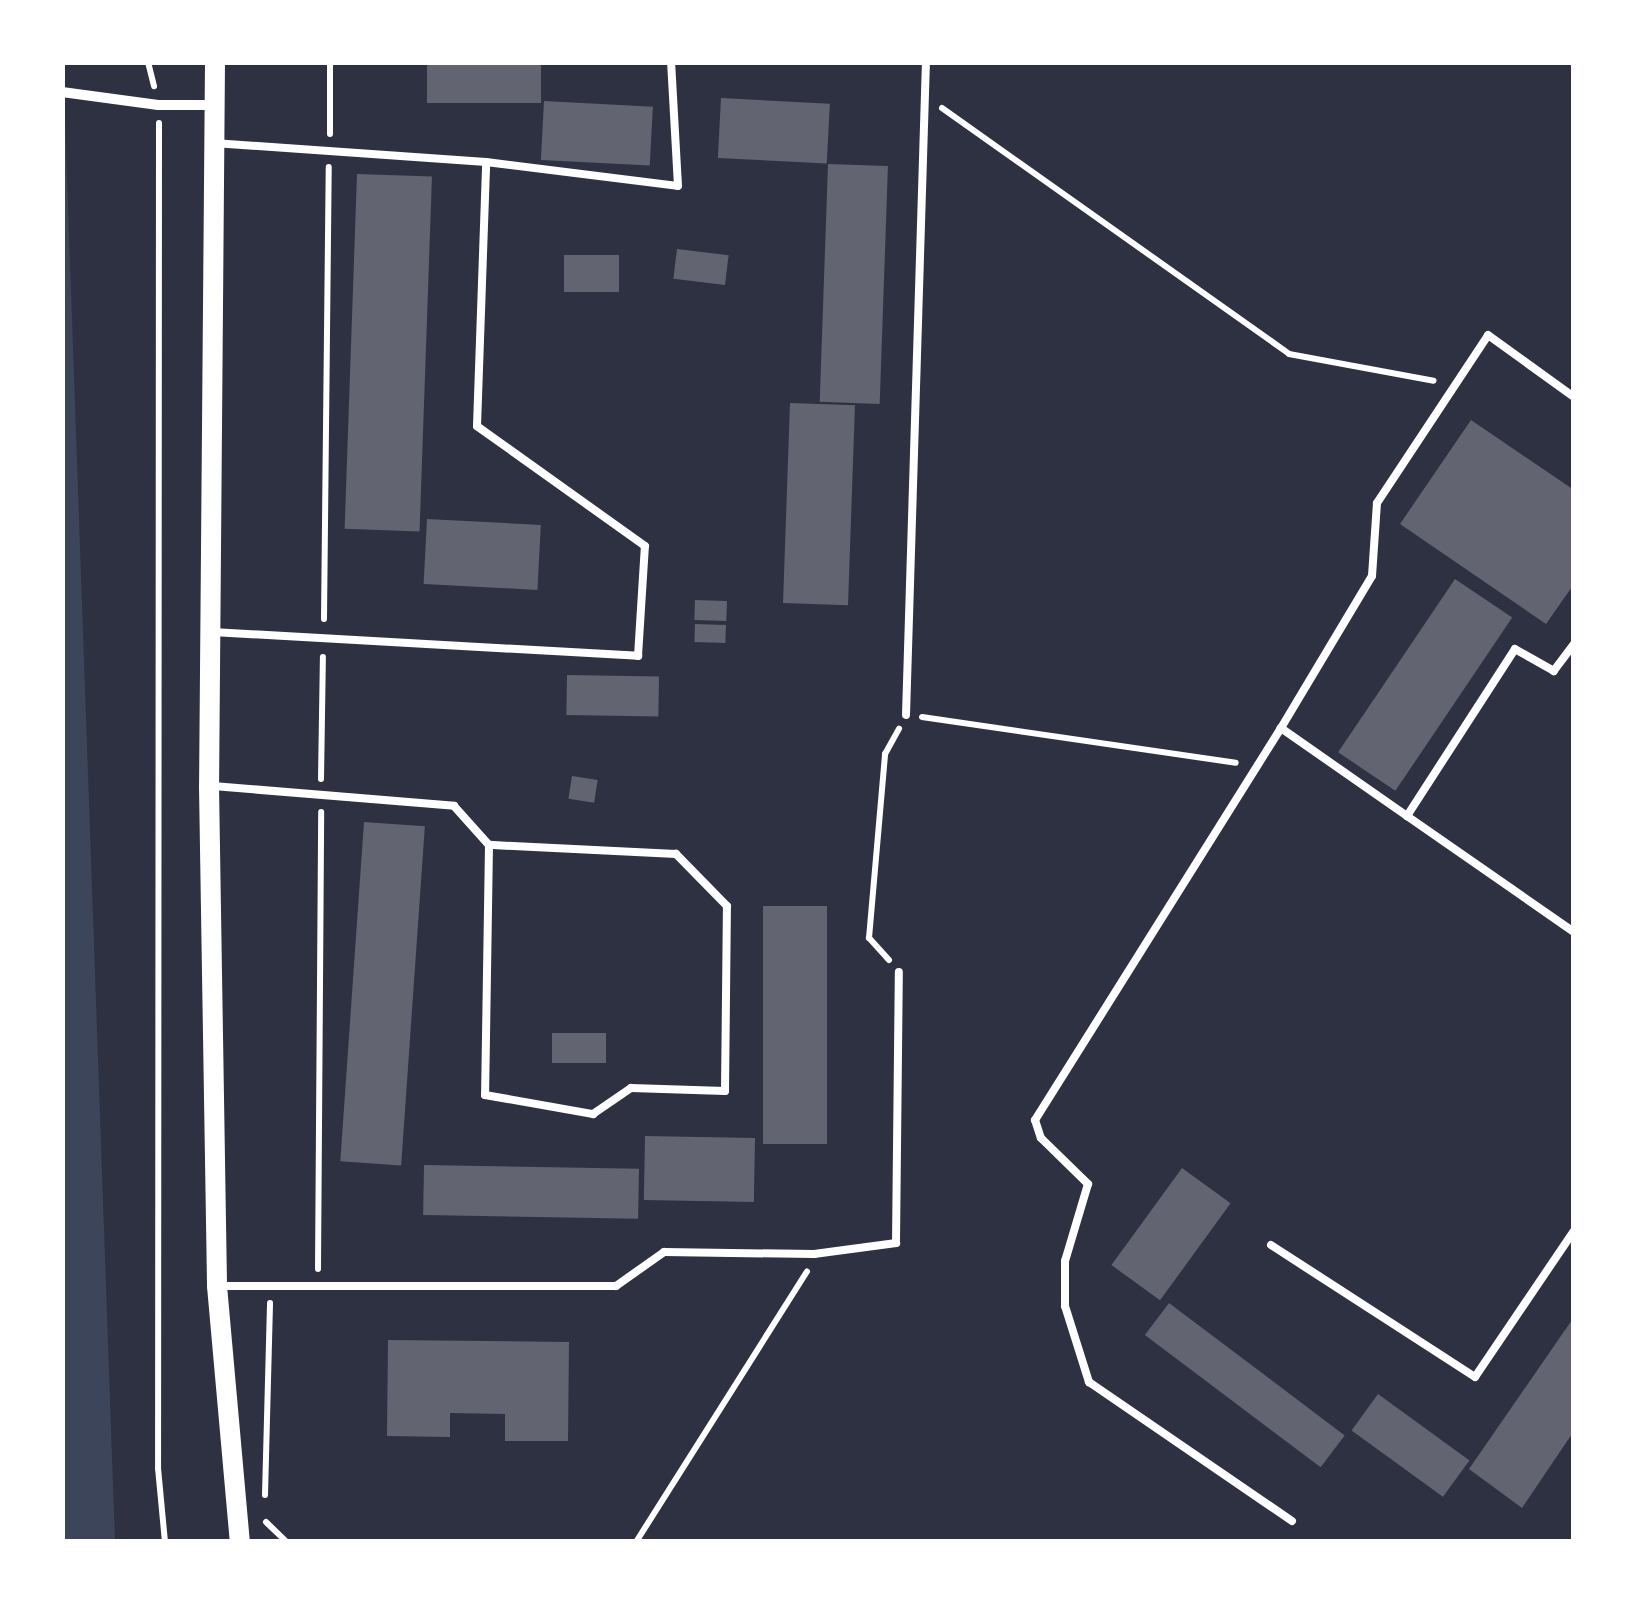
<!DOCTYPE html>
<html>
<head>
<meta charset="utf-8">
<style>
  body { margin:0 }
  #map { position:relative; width:1636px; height:1604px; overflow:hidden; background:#2d3142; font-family:"PT Sans",sans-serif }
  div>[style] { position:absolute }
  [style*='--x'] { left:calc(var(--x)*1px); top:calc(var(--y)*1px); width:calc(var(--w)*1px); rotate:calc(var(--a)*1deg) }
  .green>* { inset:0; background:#3c4559 }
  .building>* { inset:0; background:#626471; transform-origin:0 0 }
  .path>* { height:6px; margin:-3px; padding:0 3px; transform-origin:3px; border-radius:3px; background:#fff }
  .service>* { height:8px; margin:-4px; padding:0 4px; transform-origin:4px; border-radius:4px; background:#fff }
  .minor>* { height:10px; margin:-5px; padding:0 5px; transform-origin:5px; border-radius:5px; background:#fff }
  .secondary>* { height:20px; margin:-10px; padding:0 10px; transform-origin:10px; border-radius:10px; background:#fff }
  span { translate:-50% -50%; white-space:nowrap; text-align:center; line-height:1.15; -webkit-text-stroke:10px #fff; paint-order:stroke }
  .frame { position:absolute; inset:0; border:65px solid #fff; pointer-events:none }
</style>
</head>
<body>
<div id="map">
  <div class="green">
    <div style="clip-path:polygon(62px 63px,63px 63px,115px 1542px,62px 1541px)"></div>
  </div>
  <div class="building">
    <div style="left:427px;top:62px;width:114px;height:41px"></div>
    <div style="left:721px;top:98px;width:109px;height:60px;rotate:3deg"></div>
    <div style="left:544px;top:101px;width:109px;height:59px;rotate:3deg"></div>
    <div style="left:828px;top:164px;width:60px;height:238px;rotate:2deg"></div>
    <div style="left:357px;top:174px;width:75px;height:355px;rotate:2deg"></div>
    <div style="left:677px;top:249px;width:52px;height:30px;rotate:7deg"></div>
    <div style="left:564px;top:255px;width:55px;height:37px"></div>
    <div style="left:790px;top:403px;width:65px;height:200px;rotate:2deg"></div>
    <div style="clip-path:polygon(1471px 420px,1574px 490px,1574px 584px,1546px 624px,1400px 524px)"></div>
    <div style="left:427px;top:519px;width:114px;height:65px;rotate:3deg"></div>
    <div style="left:1455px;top:579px;width:69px;height:209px;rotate:34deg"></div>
    <div style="left:695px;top:600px;width:32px;height:20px;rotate:2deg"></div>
    <div style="left:695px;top:624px;width:31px;height:18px;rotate:2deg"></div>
    <div style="left:567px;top:675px;width:92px;height:40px;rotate:1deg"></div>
    <div style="left:572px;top:776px;width:26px;height:23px;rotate:9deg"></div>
    <div style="left:364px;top:822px;width:61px;height:340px;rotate:4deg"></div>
    <div style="left:763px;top:906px;width:64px;height:238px"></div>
    <div style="left:552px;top:1033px;width:54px;height:30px"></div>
    <div style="left:645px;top:1136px;width:110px;height:64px;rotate:1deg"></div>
    <div style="left:424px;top:1165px;width:215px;height:50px;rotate:1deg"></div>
    <div style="left:1182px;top:1168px;width:60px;height:120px;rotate:36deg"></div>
    <div style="left:1169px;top:1303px;width:220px;height:40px;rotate:37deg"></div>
    <div style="clip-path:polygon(1574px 1317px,1574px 1431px,1522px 1508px,1469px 1469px)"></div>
    <div style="clip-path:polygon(388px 1340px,569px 1342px,568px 1441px,505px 1441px,505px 1414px,450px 1413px,450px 1437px,387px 1436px)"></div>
    <div style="left:1378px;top:1394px;width:113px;height:45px;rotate:36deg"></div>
  </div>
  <div class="path">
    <div style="--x:148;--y:62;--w:25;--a:76"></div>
    <div style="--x:942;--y:108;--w:425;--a:35.3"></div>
    <div style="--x:1289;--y:354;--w:147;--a:10.5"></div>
    <div style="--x:159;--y:123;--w:1345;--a:90.04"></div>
    <div style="--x:158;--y:1468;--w:74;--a:84.6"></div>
    <div style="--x:330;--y:134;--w:72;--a:-90"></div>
    <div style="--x:324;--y:619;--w:452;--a:-89.4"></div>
    <div style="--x:922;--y:717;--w:317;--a:8.3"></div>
    <div style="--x:321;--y:779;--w:122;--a:-89.1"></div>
    <div style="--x:889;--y:960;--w:30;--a:-132"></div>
    <div style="--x:869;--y:938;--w:185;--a:-85"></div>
    <div style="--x:885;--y:754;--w:29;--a:-61"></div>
    <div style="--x:318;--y:1269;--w:457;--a:-89.6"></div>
    <div style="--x:265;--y:1495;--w:192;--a:-88.5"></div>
    <div style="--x:266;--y:1522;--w:29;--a:44"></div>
    <div style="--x:636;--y:1542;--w:320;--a:-57.7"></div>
  </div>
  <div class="service">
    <div style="--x:486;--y:162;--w:193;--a:7.1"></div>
    <div style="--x:678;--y:186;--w:124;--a:-93.2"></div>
    <div style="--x:212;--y:632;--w:427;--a:3.2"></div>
    <div style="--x:638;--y:656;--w:110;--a:-86.4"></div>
    <div style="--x:645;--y:546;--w:206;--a:-144.5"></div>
    <div style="--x:477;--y:426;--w:264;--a:-88"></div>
    <div style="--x:486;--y:162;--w:273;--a:-176"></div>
    <div style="--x:1574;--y:644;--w:34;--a:127"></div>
    <div style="--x:1554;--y:671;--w:45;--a:-150.6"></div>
    <div style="--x:1515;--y:649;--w:199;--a:122.9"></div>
    <div style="--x:1407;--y:816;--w:203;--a:34.8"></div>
    <div style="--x:906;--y:715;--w:653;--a:-88.25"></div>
    <div style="--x:1281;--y:728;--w:463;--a:122.1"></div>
    <div style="--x:1035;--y:1120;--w:19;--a:72"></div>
    <div style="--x:1041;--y:1138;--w:66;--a:44.4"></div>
    <div style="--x:1088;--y:1184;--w:80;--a:106.6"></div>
    <div style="--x:1065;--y:1261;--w:45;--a:90"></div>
    <div style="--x:1065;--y:1306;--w:80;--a:72.5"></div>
    <div style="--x:1089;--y:1382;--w:246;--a:34.4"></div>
    <div style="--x:213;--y:786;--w:242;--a:4.7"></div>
    <div style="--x:454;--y:806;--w:52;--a:48.1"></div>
    <div style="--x:489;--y:845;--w:250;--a:90.9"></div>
    <div style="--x:485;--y:1095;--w:110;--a:10"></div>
    <div style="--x:593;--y:1114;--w:46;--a:-34.4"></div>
    <div style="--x:631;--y:1088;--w:94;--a:1.8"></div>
    <div style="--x:725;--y:1091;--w:185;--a:-89.4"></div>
    <div style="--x:727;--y:906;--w:73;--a:-134.4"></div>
    <div style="--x:676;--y:854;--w:187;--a:-177.2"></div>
    <div style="--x:1407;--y:816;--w:154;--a:-145.1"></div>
    <div style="--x:1281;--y:728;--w:177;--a:-59.1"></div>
    <div style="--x:1372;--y:576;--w:73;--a:-86.1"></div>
    <div style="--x:1377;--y:503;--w:201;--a:-56.5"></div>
    <div style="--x:1488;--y:335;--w:106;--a:35.8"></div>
    <div style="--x:1271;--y:1245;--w:243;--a:32.9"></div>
    <div style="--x:1475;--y:1377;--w:176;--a:-55.9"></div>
    <div style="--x:217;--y:1286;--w:399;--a:0"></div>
    <div style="--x:616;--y:1286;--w:59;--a:-35.3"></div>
    <div style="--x:664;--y:1252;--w:150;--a:0.8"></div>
    <div style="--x:814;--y:1254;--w:83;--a:-7.6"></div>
    <div style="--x:896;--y:1243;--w:271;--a:-89.4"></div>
  </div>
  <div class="minor">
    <div style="--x:62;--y:92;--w:97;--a:7.7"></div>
    <div style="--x:158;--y:105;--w:56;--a:0"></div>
  </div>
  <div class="secondary">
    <div style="--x:215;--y:62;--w:724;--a:90.47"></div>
    <div style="--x:209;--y:786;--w:500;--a:89.08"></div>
    <div style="--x:217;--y:1286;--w:257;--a:84.9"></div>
  </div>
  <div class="frame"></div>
</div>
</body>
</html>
